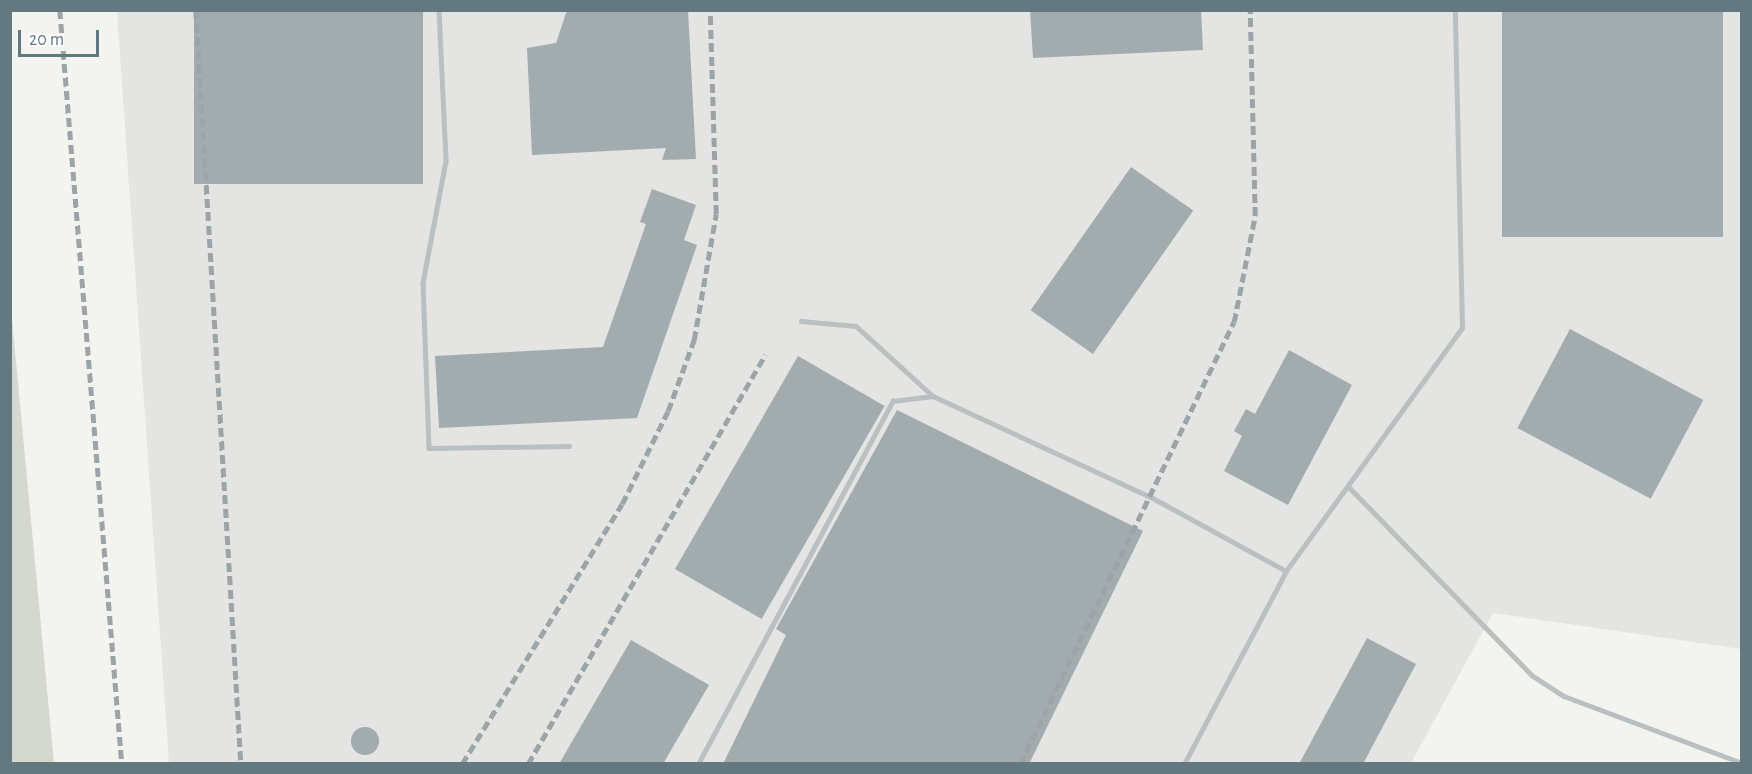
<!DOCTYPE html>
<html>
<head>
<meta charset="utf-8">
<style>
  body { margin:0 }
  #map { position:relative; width:1752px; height:774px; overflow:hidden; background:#f3f3ef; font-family:"Alegreya Sans",sans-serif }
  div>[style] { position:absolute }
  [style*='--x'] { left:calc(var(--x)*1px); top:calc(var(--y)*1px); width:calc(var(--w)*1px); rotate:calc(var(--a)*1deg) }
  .built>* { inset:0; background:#e4e4e3 }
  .green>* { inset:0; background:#d4d8cf }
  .building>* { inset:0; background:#a2acaf; transform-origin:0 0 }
  .round { border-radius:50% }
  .service>* { height:4.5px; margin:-2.25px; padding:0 2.25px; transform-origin:2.25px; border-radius:2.25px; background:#babfc1 }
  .rail>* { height:4.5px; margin-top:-2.25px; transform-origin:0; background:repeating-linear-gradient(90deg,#9ca4a7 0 9px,transparent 0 13.5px) }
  span { translate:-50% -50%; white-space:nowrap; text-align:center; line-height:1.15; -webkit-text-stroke:6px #fff; paint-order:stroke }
  .frame { position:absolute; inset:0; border:12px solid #64787f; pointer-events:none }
  .scale { position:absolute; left:18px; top:30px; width:81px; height:27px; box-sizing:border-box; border:3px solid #64787f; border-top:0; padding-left:8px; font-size:18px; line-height:21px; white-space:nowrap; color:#64787f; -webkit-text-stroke:4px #fff; paint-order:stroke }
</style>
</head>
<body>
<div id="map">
  <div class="built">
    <div style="clip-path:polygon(117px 11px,1741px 11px,1741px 649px,1493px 613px,1411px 763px,169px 763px)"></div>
  </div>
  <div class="green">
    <div style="clip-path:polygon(10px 309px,11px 309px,54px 763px,11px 763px)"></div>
  </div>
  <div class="building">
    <div style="left:194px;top:10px;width:229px;height:174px"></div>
    <div style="clip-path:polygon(567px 10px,688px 10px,696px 159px,662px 160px,666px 148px,532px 155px,527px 48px,556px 43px)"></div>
    <div style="clip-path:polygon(1030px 10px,1201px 10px,1203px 50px,1033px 58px)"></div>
    <div style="left:1502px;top:10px;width:221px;height:227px"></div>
    <div style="left:1131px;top:167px;width:76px;height:175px;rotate:35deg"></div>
    <div style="clip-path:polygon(652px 189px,696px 205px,684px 240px,697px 245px,637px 418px,439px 428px,435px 356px,603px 347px,646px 224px,640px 222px)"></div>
    <div style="left:1570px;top:329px;width:151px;height:112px;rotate:28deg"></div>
    <div style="clip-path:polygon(1289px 350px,1352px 385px,1288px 505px,1224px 471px,1242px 436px,1234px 431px,1246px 409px,1255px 414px)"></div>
    <div style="left:798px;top:356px;width:100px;height:246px;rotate:30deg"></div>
    <div style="clip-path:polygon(897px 410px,1143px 531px,1029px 764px,723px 764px,786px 635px,776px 629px)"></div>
    <div style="clip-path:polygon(1367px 638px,1416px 664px,1363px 764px,1299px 764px)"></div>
    <div style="clip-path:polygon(631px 640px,709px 685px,663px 764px,559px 764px)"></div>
    <div class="round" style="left:351px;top:727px;width:28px;height:28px"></div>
  </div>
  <div class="service">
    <div style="--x:439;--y:10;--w:151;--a:87.3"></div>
    <div style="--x:446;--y:161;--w:124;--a:100.7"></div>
    <div style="--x:423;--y:283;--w:165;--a:87.9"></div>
    <div style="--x:429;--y:448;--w:140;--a:-0.8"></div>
    <div style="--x:801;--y:321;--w:55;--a:5.2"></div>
    <div style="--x:856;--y:326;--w:104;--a:42.3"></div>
    <div style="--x:933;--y:396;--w:240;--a:24.9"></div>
    <div style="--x:1151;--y:497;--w:154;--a:28.7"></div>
    <div style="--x:1286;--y:571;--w:300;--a:-54.1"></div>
    <div style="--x:1462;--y:328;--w:318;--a:-91.3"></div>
    <div style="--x:1348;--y:486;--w:265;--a:45.8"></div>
    <div style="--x:1533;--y:676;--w:37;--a:33"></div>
    <div style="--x:1564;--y:696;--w:190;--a:20.6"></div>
    <div style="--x:698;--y:764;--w:412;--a:-61.8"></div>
    <div style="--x:893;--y:401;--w:40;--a:-7.1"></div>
    <div style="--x:1184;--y:764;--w:218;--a:-62.1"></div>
  </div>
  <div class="rail">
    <div style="--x:60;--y:10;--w:757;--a:85.3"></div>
    <div style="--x:196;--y:10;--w:755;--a:86.58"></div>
    <div style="--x:462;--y:764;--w:305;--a:-58.4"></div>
    <div style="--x:622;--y:504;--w:104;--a:-63.7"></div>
    <div style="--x:668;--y:411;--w:76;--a:-69.9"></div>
    <div style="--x:694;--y:340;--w:128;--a:-80.1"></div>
    <div style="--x:716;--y:214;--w:204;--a:-91.7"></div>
    <div style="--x:528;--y:764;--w:473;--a:-59.9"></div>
    <div style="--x:1020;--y:764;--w:491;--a:-64.2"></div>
    <div style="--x:1234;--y:322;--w:108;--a:-78.8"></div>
    <div style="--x:1255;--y:216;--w:206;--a:-91.4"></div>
  </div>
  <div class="frame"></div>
  <div class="scale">20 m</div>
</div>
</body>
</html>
